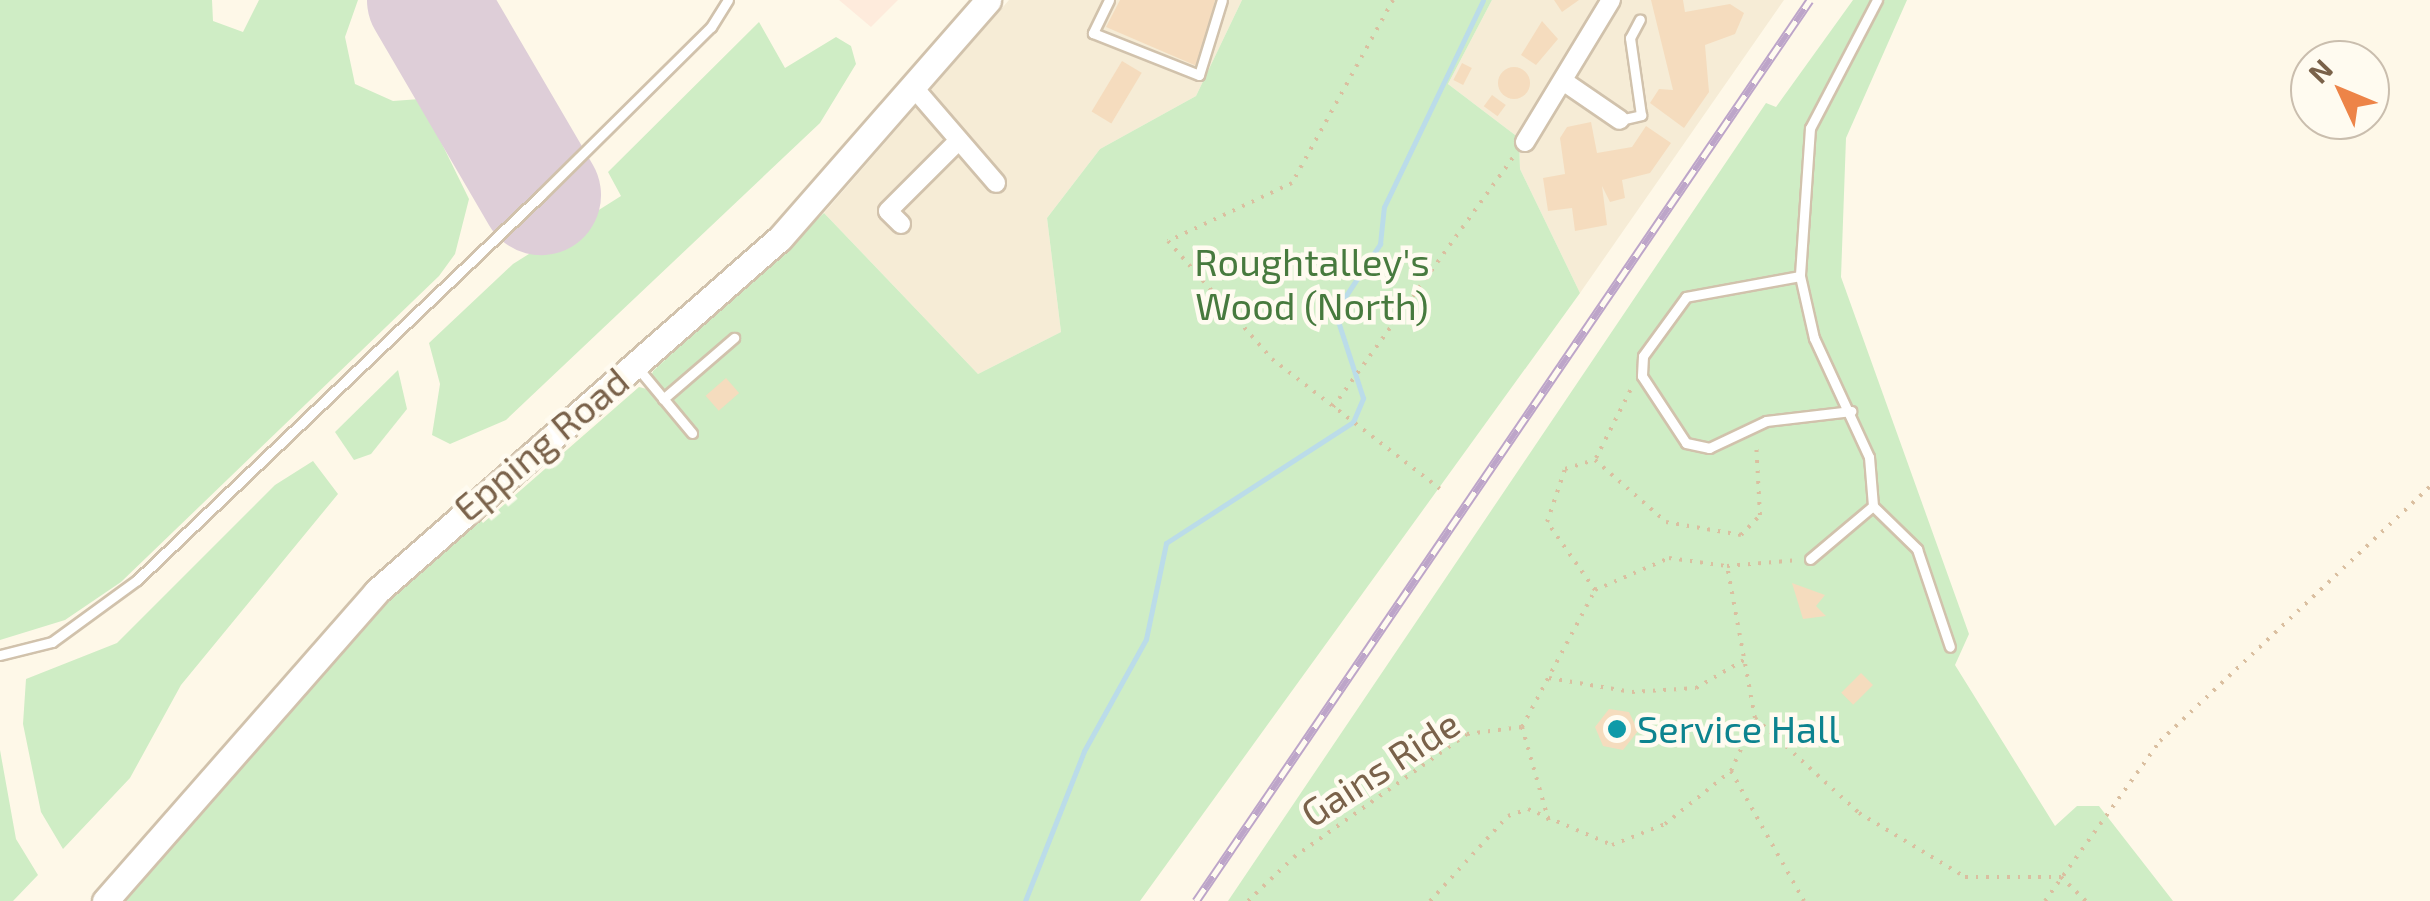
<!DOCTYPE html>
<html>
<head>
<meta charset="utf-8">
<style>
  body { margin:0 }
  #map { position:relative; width:2430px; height:901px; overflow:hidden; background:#fef8e8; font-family:"Exo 2",sans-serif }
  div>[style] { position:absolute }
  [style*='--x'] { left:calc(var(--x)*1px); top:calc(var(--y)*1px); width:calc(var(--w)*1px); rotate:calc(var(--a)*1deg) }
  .residential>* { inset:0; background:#f6ecd6 }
  .commercial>* { inset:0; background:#feebdc }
  .green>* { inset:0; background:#cfedc5 }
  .stream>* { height:5px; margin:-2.5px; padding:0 2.5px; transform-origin:2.5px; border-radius:2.5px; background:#bbdce9 }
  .runway>* { height:120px; margin:-60px; padding:0 60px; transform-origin:60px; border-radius:60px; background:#deced8 }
  .building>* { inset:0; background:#f5dcbe; transform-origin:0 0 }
  .round { border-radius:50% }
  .path>* { height:4px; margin-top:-2px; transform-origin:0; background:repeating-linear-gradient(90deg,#dabfa0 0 2.5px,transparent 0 10.5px) }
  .roads { filter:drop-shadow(2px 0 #d1c2ac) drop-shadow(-2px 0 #d1c2ac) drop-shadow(0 2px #d1c2ac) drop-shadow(0 -2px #d1c2ac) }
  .service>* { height:9px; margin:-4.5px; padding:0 4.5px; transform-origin:4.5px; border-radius:4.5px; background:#fff }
  .minor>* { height:18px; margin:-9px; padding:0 9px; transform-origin:9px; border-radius:9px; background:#fff }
  .secondary>* { height:25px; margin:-12.5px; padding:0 12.5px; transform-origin:12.5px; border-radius:12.5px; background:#fff }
  .rail>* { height:9px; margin-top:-4.5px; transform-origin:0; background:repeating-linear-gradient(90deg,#fffbf0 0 15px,#bda5c9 0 30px); box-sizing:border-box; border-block:2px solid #bda5c9 }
  .dots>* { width:28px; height:28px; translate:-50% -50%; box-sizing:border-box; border:5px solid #fffbf0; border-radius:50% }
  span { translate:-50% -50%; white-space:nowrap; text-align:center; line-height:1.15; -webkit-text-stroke:9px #fffbf0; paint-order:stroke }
  .park-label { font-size:38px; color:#477a3e }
  .street-label { font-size:38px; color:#7a624a }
  .culture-label { font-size:38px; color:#0d838f }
  .left { translate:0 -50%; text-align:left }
  .north { position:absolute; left:2290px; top:40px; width:100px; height:100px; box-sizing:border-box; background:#fffbf0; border:2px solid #cabeae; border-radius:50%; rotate:314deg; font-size:28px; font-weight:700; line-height:40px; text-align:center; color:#7a624a }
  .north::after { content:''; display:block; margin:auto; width:35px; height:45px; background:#ed8448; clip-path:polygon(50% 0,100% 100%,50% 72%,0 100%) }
</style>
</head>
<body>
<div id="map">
  <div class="residential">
    <div style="clip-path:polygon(1009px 0,1242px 0,1196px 96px,1100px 149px,1047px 218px,1061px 332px,978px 374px,824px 213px)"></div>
    <div style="clip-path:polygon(1492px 0,1784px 0,1580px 293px,1520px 169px,1519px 138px,1448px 84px)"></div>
  </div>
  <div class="commercial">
    <div style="clip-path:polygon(839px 0,898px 0,871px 27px)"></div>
  </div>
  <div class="green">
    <div style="clip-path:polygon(0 0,212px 0,213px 21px,243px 32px,259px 0,358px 0,345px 37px,355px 84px,393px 101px,420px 99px,469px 199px,455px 254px,439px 276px,121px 582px,65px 620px,0 640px)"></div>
    <div style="clip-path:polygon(1242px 0,1492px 0,1448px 84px,1519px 138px,1520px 169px,1580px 293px,1140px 901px,96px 901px,467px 503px,483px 523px,639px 387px,647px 389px,653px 371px,824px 213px,978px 374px,1061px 332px,1047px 218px,1100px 149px,1196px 96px)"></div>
    <div style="clip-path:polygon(1853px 0,1907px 0,1846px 138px,1841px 277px,1969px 634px,1955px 665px,2055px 826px,2077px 806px,2099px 806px,2173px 901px,1228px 901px,1766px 103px,1776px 107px)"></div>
    <div style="clip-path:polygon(759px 22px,785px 68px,836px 37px,851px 46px,856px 64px,820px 123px,506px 420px,450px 444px,432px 435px,440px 384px,429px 343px,513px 264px,621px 196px,608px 172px)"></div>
    <div style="clip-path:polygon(398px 370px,407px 409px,371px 454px,354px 460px,335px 432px)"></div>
    <div style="clip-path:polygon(313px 461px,338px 494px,181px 685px,130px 778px,63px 849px,41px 812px,23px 724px,26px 679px,117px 643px,275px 485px)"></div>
    <div style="clip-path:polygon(0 750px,16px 839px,38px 875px,13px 901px,0 901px)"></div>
  </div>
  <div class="stream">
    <div style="--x:1025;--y:901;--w:161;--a:-68.5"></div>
    <div style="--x:1084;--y:751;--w:128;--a:-61"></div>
    <div style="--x:1146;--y:639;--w:98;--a:-78.2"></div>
    <div style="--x:1166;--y:543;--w:223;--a:-32.9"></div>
    <div style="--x:1353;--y:422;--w:26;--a:-67"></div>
    <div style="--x:1363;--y:398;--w:90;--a:-108"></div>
    <div style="--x:1335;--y:312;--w:82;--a:-56.5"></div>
    <div style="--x:1380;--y:244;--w:37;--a:-84"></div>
    <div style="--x:1384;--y:207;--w:229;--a:-64.4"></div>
  </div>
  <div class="runway">
    <div style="--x:427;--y:0;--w:226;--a:59.7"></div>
  </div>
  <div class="building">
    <div style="clip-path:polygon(1120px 0,1215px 0,1199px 67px,1106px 27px)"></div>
    <div style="clip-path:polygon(1554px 0,1579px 0,1562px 12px)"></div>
    <div style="clip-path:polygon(1651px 0,1683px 0,1685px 12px,1730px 4px,1744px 13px,1735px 34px,1705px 45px,1709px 92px,1684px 128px,1650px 103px,1659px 89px,1673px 90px)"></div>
    <div style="clip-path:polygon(1542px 21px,1558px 39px,1536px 65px,1521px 55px)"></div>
    <div style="left:1122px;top:61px;width:23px;height:59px;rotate:31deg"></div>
    <div style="left:1462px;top:63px;width:11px;height:19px;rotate:27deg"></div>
    <div class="round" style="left:1498px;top:67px;width:32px;height:32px"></div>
    <div style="left:1492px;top:95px;width:17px;height:14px;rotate:36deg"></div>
    <div style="clip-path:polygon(1591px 122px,1597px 153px,1632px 147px,1646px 126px,1671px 143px,1650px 173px,1622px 180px,1625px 198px,1610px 202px,1602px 186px,1607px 225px,1575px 231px,1572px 208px,1548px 211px,1543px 178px,1565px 174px,1560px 138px,1567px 127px)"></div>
    <div style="left:726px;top:378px;width:20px;height:27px;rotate:49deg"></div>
    <div style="clip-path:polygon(1792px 583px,1825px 595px,1816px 606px,1826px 616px,1803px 619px)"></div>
    <div style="left:1861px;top:673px;width:17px;height:28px;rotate:45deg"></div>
    <div style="clip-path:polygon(1609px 709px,1629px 712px,1638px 731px,1623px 750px,1603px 746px,1595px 727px)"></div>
  </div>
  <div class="path">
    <div style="--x:1393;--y:0;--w:209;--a:118.9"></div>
    <div style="--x:1292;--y:183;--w:137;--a:154.9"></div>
    <div style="--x:1168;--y:241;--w:157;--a:48.6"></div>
    <div style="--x:1272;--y:359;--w:212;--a:37.7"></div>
    <div style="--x:1333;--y:407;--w:311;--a:-54.2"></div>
    <div style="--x:1596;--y:458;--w:80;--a:-63.1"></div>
    <div style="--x:1595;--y:590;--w:81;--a:-23.4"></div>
    <div style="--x:1669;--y:558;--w:59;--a:7.9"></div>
    <div style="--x:1549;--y:678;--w:84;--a:9.6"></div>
    <div style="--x:1632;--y:692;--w:64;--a:-3.6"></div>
    <div style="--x:1696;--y:688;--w:56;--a:-30.3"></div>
    <div style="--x:1755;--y:718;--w:155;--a:-100.4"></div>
    <div style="--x:1727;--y:566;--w:71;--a:-4.8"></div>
    <div style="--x:1522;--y:727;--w:155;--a:-61.9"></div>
    <div style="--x:1595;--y:590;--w:83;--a:-125.2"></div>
    <div style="--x:1547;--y:522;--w:56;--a:-71.2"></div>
    <div style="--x:1565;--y:469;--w:31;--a:-17"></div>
    <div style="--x:1595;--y:460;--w:94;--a:41.1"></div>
    <div style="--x:1666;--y:522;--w:76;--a:9.8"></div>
    <div style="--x:1741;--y:535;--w:28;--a:-46"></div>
    <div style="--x:1760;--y:515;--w:73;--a:-93.1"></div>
    <div style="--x:1731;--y:771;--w:58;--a:-65.6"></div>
    <div style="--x:1755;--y:718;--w:141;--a:42.4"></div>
    <div style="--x:1859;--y:813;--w:124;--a:31.1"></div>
    <div style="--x:1965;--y:877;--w:96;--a:0"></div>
    <div style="--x:2061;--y:877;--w:35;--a:44"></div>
    <div style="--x:1248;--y:901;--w:64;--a:-43.7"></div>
    <div style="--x:1294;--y:857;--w:212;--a:-35.4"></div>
    <div style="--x:1467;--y:734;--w:55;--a:-7.3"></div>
    <div style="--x:1522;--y:727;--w:99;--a:74.1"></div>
    <div style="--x:1430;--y:901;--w:115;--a:-47.5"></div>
    <div style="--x:1508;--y:816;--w:21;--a:-19"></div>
    <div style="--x:1528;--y:809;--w:91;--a:23.2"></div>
    <div style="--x:1612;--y:845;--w:57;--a:-21.6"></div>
    <div style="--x:1665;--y:824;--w:85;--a:-38.8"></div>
    <div style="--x:1731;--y:771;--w:149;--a:60.7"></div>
    <div style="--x:2045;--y:901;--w:197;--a:-54.3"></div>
    <div style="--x:2160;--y:741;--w:371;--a:-43.3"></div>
  </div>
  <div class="roads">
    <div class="service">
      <div style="--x:1109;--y:0;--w:37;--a:116"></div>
      <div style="--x:1093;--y:33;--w:114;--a:21.6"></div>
      <div style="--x:1199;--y:75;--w:78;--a:-73"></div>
      <div style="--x:1877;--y:0;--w:144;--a:117.6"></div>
      <div style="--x:1810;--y:128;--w:148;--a:93.9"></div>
      <div style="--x:1800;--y:276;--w:64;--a:77.3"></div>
      <div style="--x:1814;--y:338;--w:131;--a:65.2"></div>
      <div style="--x:1869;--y:457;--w:49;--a:85.3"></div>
      <div style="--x:1873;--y:506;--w:62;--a:44.3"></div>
      <div style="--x:1917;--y:549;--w:103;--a:71.4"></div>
      <div style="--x:1620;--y:120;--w:22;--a:-13"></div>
      <div style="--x:1641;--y:115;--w:78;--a:-98.1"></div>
      <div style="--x:1630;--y:38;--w:21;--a:-62"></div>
      <div style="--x:1800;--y:276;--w:116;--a:169.6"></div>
      <div style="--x:1686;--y:297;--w:73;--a:126.1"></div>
      <div style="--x:1643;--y:356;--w:20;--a:93"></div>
      <div style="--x:1642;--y:376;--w:80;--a:56.7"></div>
      <div style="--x:1686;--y:443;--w:24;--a:12"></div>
      <div style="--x:1709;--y:448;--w:63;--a:-25.3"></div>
      <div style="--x:1766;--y:421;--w:86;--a:-6.7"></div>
      <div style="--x:637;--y:367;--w:86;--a:50.2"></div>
      <div style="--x:663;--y:399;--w:94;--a:-40.7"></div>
      <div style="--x:1810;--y:559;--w:82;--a:-40.1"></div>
      <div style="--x:0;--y:655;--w:54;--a:-14"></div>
      <div style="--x:52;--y:642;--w:105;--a:-36.1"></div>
      <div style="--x:137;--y:580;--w:558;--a:-43.62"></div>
      <div style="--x:541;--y:195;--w:239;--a:-44.7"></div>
      <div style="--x:711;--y:27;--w:32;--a:-58"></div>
    </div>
    <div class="minor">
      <div style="--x:1566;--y:83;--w:65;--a:34.4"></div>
      <div style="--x:915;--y:89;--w:124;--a:49.2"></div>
      <div style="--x:1525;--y:142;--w:166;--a:-58.8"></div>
      <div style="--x:901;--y:224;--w:18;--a:-135"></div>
      <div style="--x:888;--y:211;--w:100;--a:-45"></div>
    </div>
    <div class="secondary">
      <div style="--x:105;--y:901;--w:411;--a:-48.7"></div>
      <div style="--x:376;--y:592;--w:537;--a:-41.23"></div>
      <div style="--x:780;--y:238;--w:316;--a:-48.8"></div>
    </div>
  </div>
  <div class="rail">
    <div style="--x:1196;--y:901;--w:1090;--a:-55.73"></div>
  </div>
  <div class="dots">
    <div style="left:1617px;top:729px;background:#0f9aa8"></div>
  </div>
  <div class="park-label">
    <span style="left:1312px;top:284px">Roughtalley's<br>Wood (North)</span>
  </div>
  <div class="street-label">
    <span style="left:541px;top:444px;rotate:-40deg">Epping Road</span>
    <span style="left:1380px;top:768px;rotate:-33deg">Gains Ride</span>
  </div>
  <div class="culture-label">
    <span class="left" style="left:1637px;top:729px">Service Hall</span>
  </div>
  <div class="north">N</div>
</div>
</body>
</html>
